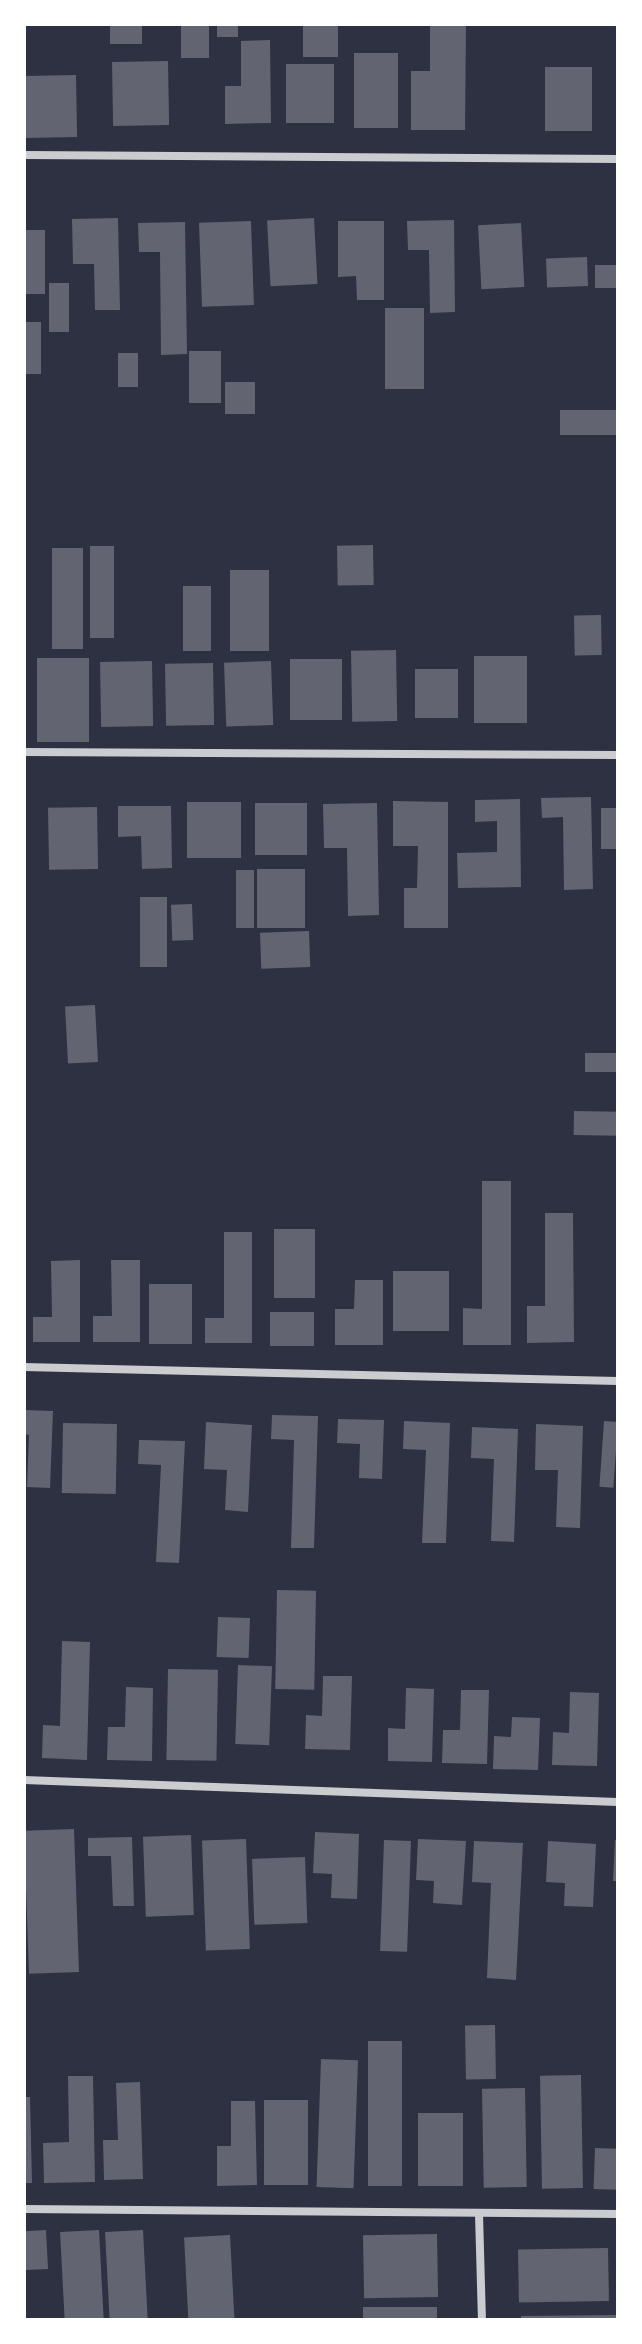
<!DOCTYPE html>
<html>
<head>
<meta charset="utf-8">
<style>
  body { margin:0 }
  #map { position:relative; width:642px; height:2344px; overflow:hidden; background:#2d3142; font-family:"Noto Sans",sans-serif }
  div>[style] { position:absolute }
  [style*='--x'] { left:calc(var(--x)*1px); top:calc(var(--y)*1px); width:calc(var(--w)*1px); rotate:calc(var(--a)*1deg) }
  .building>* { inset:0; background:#626471; transform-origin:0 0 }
  .minor>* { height:8px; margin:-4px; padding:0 4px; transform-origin:4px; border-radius:4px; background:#caccd0 }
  span { translate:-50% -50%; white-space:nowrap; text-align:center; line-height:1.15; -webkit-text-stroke:8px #fff; paint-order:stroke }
  .frame { position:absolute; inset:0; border:26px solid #fff; pointer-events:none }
</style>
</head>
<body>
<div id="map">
  <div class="building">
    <div style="left:110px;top:24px;width:32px;height:20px"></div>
    <div style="left:181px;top:24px;width:28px;height:34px"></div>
    <div style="left:217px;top:24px;width:21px;height:13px"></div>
    <div style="left:303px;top:24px;width:35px;height:33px"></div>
    <div style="clip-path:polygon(430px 24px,466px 24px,465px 130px,411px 130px,411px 71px,430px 71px)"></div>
    <div style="clip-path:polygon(270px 40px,271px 123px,225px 124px,225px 86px,241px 86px,241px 41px)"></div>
    <div style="left:354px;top:53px;width:44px;height:75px"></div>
    <div style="left:168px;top:61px;width:64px;height:56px;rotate:89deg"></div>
    <div style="left:286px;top:64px;width:48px;height:59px"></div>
    <div style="left:545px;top:67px;width:47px;height:64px"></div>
    <div style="left:76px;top:75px;width:62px;height:52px;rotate:89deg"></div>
    <div style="clip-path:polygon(118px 218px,120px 310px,95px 310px,94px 264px,73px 264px,72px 219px)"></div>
    <div style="left:314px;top:218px;width:66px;height:47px;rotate:87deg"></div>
    <div style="clip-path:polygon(454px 220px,455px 312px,430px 313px,429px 250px,408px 250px,407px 221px)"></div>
    <div style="left:251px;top:221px;width:84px;height:52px;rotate:88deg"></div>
    <div style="clip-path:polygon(338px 221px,384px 221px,384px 300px,357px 300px,356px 276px,338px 277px)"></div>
    <div style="clip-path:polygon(185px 222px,187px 354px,161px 355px,160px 252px,139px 252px,138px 223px)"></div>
    <div style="left:521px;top:223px;width:64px;height:43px;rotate:87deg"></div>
    <div style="left:24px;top:230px;width:21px;height:64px"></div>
    <div style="left:587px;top:257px;width:29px;height:41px;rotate:88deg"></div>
    <div style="left:595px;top:265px;width:23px;height:23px"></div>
    <div style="left:49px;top:283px;width:20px;height:49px"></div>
    <div style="left:385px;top:308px;width:39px;height:81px"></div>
    <div style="left:24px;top:322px;width:17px;height:52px"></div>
    <div style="left:189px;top:351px;width:32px;height:52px"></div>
    <div style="left:118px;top:353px;width:20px;height:34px"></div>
    <div style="left:255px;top:382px;width:32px;height:30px;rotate:90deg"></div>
    <div style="left:618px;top:410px;width:25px;height:58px;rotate:90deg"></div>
    <div style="left:373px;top:545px;width:40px;height:36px;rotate:89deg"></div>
    <div style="left:90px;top:546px;width:24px;height:92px"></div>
    <div style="left:52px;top:548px;width:31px;height:101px"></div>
    <div style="left:230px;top:570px;width:39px;height:81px"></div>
    <div style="left:183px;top:586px;width:28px;height:65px"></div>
    <div style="left:601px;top:615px;width:40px;height:27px;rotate:89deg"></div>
    <div style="left:396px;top:650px;width:71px;height:45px;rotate:89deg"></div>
    <div style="left:474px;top:656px;width:53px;height:67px"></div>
    <div style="left:37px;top:658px;width:52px;height:84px"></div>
    <div style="left:290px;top:659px;width:52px;height:61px"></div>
    <div style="left:152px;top:661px;width:65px;height:52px;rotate:89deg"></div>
    <div style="left:271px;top:661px;width:64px;height:47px;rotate:88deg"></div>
    <div style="left:213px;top:663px;width:62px;height:48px;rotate:89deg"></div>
    <div style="left:415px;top:669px;width:43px;height:49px"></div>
    <div style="clip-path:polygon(591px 797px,593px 889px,564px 890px,563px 817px,542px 818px,541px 798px)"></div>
    <div style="clip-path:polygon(520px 799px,521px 887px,458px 888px,457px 853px,497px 852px,497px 821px,475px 822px,475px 800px)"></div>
    <div style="clip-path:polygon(393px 801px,448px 802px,448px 928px,404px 928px,404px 888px,417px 888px,418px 846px,393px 846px)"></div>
    <div style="left:187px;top:802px;width:54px;height:56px"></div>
    <div style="left:255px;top:803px;width:52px;height:52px"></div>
    <div style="clip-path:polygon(377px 803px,379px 915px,348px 916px,347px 848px,324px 848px,323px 804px)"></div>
    <div style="clip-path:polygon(118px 806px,171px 806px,172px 868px,142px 869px,141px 836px,118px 837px)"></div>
    <div style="left:97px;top:807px;width:62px;height:49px;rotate:89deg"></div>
    <div style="left:601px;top:808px;width:17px;height:41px"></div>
    <div style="left:257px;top:869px;width:48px;height:59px"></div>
    <div style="left:236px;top:870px;width:18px;height:58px"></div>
    <div style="left:140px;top:897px;width:27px;height:70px"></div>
    <div style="left:192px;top:904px;width:36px;height:21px;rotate:88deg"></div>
    <div style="left:309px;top:931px;width:36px;height:49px;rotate:88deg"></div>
    <div style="left:95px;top:1005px;width:57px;height:30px;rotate:87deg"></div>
    <div style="left:585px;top:1053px;width:33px;height:19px"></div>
    <div style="left:574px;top:1111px;width:44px;height:24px;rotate:1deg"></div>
    <div style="clip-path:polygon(482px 1181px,511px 1181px,511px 1345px,463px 1345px,463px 1308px,482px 1309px)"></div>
    <div style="clip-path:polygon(545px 1213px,573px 1213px,574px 1342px,527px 1343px,527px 1306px,545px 1306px)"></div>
    <div style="left:274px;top:1229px;width:41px;height:69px"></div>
    <div style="clip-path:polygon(224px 1232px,252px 1232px,252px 1343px,205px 1343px,205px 1318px,224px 1318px)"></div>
    <div style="clip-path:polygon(80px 1260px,80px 1342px,33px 1342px,33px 1317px,52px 1317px,51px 1261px)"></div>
    <div style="clip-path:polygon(111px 1260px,140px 1260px,140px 1342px,93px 1342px,93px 1316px,112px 1316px)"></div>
    <div style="left:393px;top:1271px;width:56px;height:60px"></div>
    <div style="clip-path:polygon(355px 1280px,383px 1280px,383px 1345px,335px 1345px,335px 1309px,354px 1309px)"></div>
    <div style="left:149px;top:1284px;width:43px;height:60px"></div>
    <div style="left:314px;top:1312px;width:34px;height:44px;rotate:90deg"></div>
    <div style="clip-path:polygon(24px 1410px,53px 1411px,50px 1488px,27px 1487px,29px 1435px,24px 1434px)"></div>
    <div style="clip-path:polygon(272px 1415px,318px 1416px,314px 1548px,291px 1548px,294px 1440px,271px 1439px)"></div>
    <div style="clip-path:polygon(338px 1419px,384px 1420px,382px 1479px,359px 1478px,360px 1444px,337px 1443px)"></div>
    <div style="clip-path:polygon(404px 1421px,450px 1423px,446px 1543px,422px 1543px,426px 1450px,403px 1449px)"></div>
    <div style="left:604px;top:1421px;width:14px;height:66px;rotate:4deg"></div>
    <div style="clip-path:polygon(206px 1422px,252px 1425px,248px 1512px,225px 1510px,227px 1470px,204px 1469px)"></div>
    <div style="left:63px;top:1423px;width:54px;height:70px;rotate:1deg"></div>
    <div style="clip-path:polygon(536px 1424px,583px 1426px,580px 1528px,556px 1527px,558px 1470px,535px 1470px)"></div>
    <div style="clip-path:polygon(472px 1427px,518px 1429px,514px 1542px,491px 1541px,494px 1459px,471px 1458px)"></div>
    <div style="clip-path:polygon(139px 1440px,185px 1441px,179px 1563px,156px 1562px,161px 1465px,138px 1464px)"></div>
    <div style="left:277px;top:1590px;width:39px;height:99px;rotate:1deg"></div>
    <div style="left:218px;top:1617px;width:32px;height:40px;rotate:2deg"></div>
    <div style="clip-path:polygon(62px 1641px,90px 1642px,87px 1760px,42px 1758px,43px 1725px,60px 1726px)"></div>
    <div style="left:238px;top:1665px;width:34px;height:79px;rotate:2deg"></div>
    <div style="left:168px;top:1669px;width:50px;height:91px;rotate:1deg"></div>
    <div style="clip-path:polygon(323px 1676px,352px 1676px,350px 1750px,305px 1749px,306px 1715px,322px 1716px)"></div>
    <div style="clip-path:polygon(126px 1687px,153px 1688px,152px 1761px,107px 1760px,108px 1727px,125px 1727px)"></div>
    <div style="clip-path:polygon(406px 1688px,434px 1689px,432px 1762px,388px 1761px,388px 1728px,405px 1729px)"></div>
    <div style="clip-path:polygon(461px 1690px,489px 1690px,487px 1764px,442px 1763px,443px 1730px,460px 1730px)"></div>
    <div style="clip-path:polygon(570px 1692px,599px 1693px,597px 1766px,552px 1765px,553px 1732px,569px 1733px)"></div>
    <div style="clip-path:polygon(512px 1717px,540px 1718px,538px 1770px,493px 1769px,494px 1736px,511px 1737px)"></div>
    <div style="left:74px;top:1829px;width:143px;height:50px;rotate:88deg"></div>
    <div style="clip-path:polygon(315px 1832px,359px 1834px,357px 1899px,331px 1898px,332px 1874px,313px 1873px)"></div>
    <div style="left:191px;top:1835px;width:80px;height:48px;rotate:88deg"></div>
    <div style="clip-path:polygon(132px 1837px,134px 1906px,113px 1906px,111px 1856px,88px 1856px,88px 1838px)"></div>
    <div style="left:246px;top:1839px;width:110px;height:44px;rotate:88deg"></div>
    <div style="clip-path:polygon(418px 1839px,466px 1841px,462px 1905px,433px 1903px,434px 1881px,416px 1880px)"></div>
    <div style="left:384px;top:1840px;width:27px;height:111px;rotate:2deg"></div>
    <div style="clip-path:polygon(615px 1840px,618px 1840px,618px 1881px,613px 1881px)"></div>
    <div style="clip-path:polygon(474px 1841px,523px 1843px,516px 1980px,487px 1978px,491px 1883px,472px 1882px)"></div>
    <div style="clip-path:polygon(548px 1841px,596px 1844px,593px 1907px,564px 1906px,565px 1883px,546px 1882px)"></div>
    <div style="left:305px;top:1857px;width:66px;height:53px;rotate:88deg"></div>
    <div style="left:495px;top:2025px;width:54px;height:30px;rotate:89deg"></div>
    <div style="left:368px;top:2041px;width:34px;height:145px"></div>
    <div style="left:321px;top:2059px;width:37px;height:128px;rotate:2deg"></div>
    <div style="left:581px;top:2075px;width:113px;height:41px;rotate:89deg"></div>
    <div style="clip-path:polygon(68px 2076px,93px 2076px,95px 2182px,44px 2183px,43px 2143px,69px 2142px)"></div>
    <div style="clip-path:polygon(140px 2082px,143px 2179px,104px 2180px,103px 2140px,118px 2140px,116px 2083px)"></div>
    <div style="left:525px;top:2088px;width:99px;height:43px;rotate:89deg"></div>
    <div style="clip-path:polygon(24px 2097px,30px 2097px,32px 2183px,24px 2183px)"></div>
    <div style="left:264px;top:2100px;width:44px;height:85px"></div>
    <div style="clip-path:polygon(231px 2101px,255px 2101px,257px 2185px,217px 2186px,217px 2146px,231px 2146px)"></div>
    <div style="left:418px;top:2113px;width:45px;height:73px"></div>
    <div style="left:595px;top:2148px;width:23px;height:41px;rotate:2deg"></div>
    <div style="left:46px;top:2230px;width:39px;height:22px;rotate:87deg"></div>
    <div style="left:99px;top:2230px;width:90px;height:39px;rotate:87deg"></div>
    <div style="left:143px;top:2230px;width:90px;height:38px;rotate:87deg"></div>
    <div style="left:437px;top:2234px;width:63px;height:74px;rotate:89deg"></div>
    <div style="left:230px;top:2235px;width:85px;height:46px;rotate:87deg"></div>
    <div style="left:608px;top:2248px;width:53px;height:90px;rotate:89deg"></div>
    <div style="left:363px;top:2307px;width:74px;height:13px"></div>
    <div style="clip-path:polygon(618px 2315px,618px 2320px,521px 2320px,521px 2316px)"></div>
  </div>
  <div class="minor">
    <div style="--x:24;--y:155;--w:594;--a:0.39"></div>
    <div style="--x:24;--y:752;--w:594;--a:0.29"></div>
    <div style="--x:24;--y:1367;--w:594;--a:1.35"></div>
    <div style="--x:24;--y:1780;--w:594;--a:2.12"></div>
    <div style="--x:24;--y:2209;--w:594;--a:0.48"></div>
    <div style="--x:479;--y:2214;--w:106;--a:88.4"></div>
  </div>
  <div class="frame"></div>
</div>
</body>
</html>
